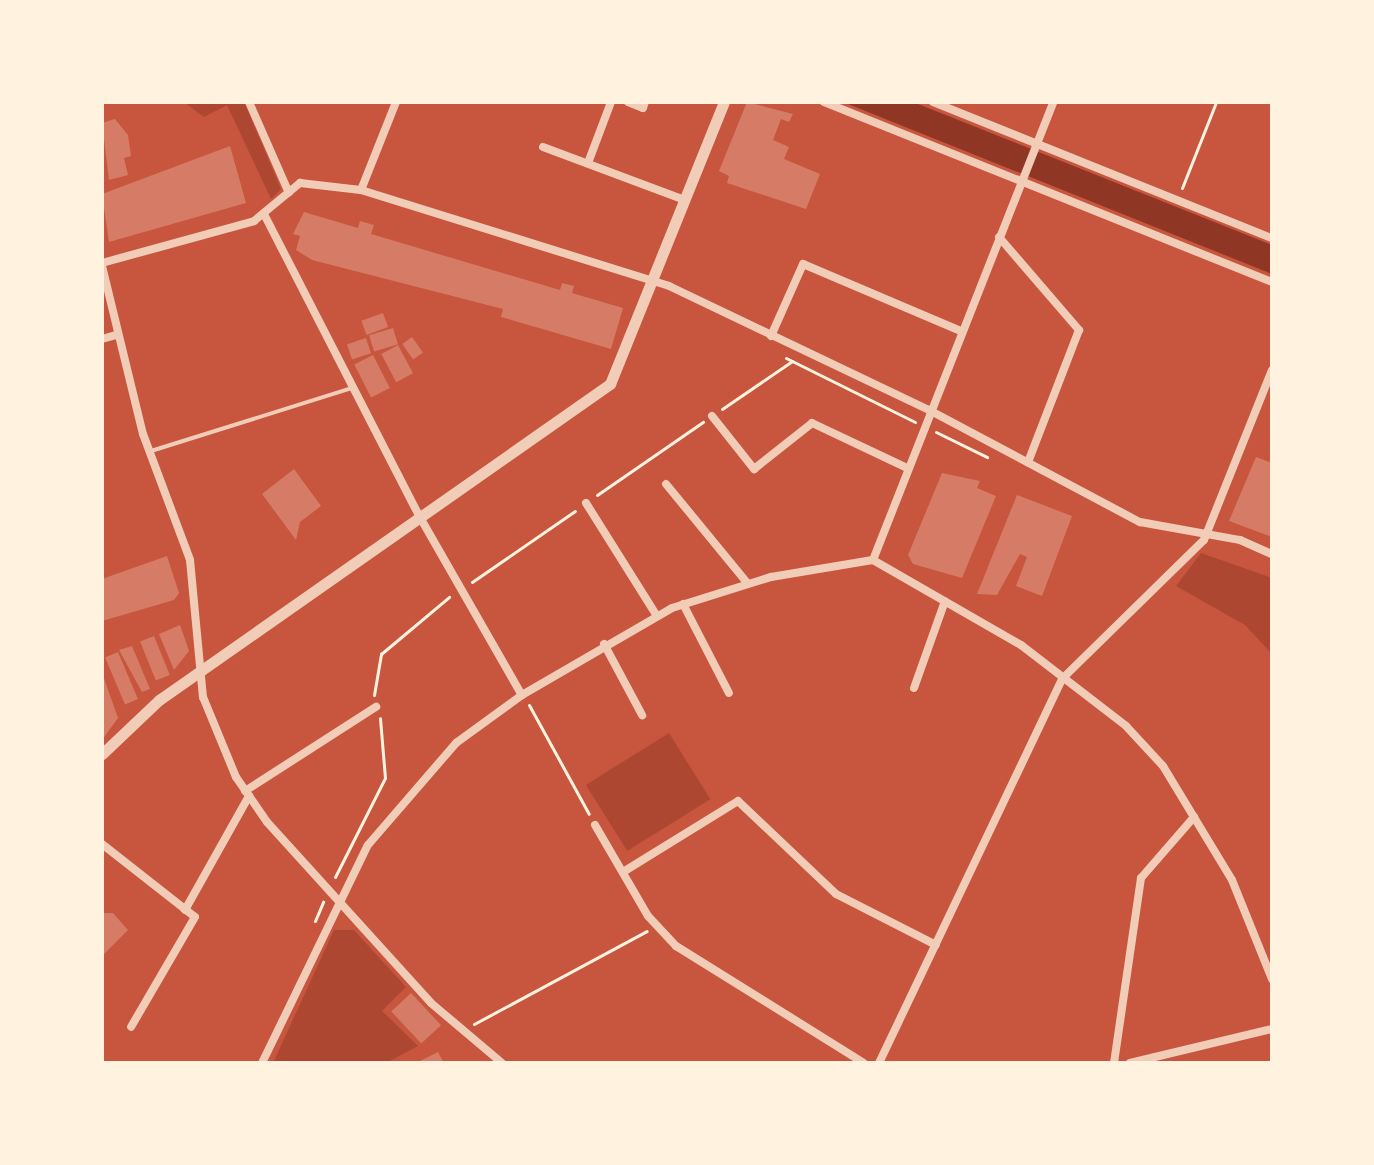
<!DOCTYPE html>
<html>
<head>
<meta charset="utf-8">
<style>
  body { margin:0 }
  #map { position:relative; width:1374px; height:1165px; overflow:hidden; background:#c8553d; font-family:Ubuntu,sans-serif }
  div>[style] { position:absolute }
  [style*='--x'] { left:calc(var(--x)*1px); top:calc(var(--y)*1px); width:calc(var(--w)*1px); rotate:calc(var(--a)*1deg) }
  .green>* { inset:0; background:#ae4732; transform-origin:0 0 }
  .water>* { inset:0; background:#8f3625 }
  .building>* { inset:0; background:#d67c66; transform-origin:0 0 }
  .path>* { height:3px; margin:-1.5px; padding:0 1.5px; transform-origin:1.5px; border-radius:1.5px; background:#fff3e0 }
  .service>* { height:4px; margin:-2px; padding:0 2px; transform-origin:2px; border-radius:2px; background:#f1ccb7 }
  .minor>* { height:8px; margin:-4px; padding:0 4px; transform-origin:4px; border-radius:4px; background:#f1ccb7 }
  .tertiary>* { height:11px; margin:-5.5px; padding:0 5.5px; transform-origin:5.5px; border-radius:5.5px; background:#f1ccb7 }
  span { translate:-50% -50%; white-space:nowrap; text-align:center; line-height:1.15; -webkit-text-stroke:6px #fff3e0; paint-order:stroke }
  .frame { position:absolute; inset:0; border:104px solid #fff3e0; pointer-events:none }
</style>
</head>
<body>
<div id="map">
  <div class="green">
    <div style="clip-path:polygon(184px 102px,244px 102px,281px 189px,271px 199px,227px 105px,204px 117px)"></div>
    <div style="clip-path:polygon(1201px 553px,1272px 578px,1272px 654px,1245px 625px,1176px 586px)"></div>
    <div style="left:669px;top:733px;width:78px;height:98px;rotate:58deg"></div>
    <div style="clip-path:polygon(334px 930px,354px 930px,406px 987px,382px 1011px,418px 1046px,386px 1063px,273px 1063px)"></div>
  </div>
  <div class="water">
    <div style="clip-path:polygon(843px 102px,913px 102px,1272px 245px,1272px 274px)"></div>
  </div>
  <div class="building">
    <div style="clip-path:polygon(747px 102px,793px 114px,789px 122px,781px 119px,773px 140px,789px 147px,784px 159px,820px 174px,806px 209px,727px 183px,729px 176px,719px 171px)"></div>
    <div style="clip-path:polygon(115px 119px,128px 135px,131px 156px,124px 158px,128px 175px,109px 180px,102px 123px)"></div>
    <div style="clip-path:polygon(230px 146px,246px 203px,109px 242px,102px 194px)"></div>
    <div style="clip-path:polygon(304px 212px,358px 228px,360px 221px,374px 225px,371px 234px,560px 290px,562px 283px,574px 286px,572px 293px,623px 308px,611px 349px,501px 317px,503px 309px,312px 260px,296px 250px,300px 236px,293px 234px)"></div>
    <div style="left:383px;top:313px;width:15px;height:23px;rotate:70deg"></div>
    <div style="left:393px;top:328px;width:17px;height:25px;rotate:73deg"></div>
    <div style="left:412px;top:337px;width:19px;height:12px;rotate:55deg"></div>
    <div style="left:366px;top:338px;width:16px;height:20px;rotate:72deg"></div>
    <div style="left:398px;top:345px;width:32px;height:19px;rotate:62deg"></div>
    <div style="left:373px;top:355px;width:37px;height:21px;rotate:63deg"></div>
    <div style="clip-path:polygon(1256px 457px,1272px 463px,1272px 537px,1229px 521px)"></div>
    <div style="clip-path:polygon(294px 469px,321px 506px,300px 522px,296px 540px,262px 494px)"></div>
    <div style="clip-path:polygon(942px 473px,980px 481px,977px 488px,996px 496px,962px 578px,913px 564px,908px 555px)"></div>
    <div style="clip-path:polygon(1017px 495px,1072px 516px,1042px 596px,1016px 586px,1027px 557px,1020px 554px,997px 595px,977px 594px)"></div>
    <div style="clip-path:polygon(167px 556px,179px 593px,174px 600px,102px 621px,102px 579px)"></div>
    <div style="clip-path:polygon(180px 625px,189px 651px,174px 670px,159px 634px)"></div>
    <div style="left:154px;top:636px;width:42px;height:15px;rotate:68deg"></div>
    <div style="clip-path:polygon(132px 646px,150px 689px,142px 692px,119px 650px)"></div>
    <div style="left:118px;top:652px;width:51px;height:14px;rotate:67deg"></div>
    <div style="clip-path:polygon(102px 673px,118px 718px,102px 740px)"></div>
    <div style="clip-path:polygon(102px 913px,113px 913px,128px 930px,102px 956px)"></div>
    <div style="left:411px;top:993px;width:44px;height:27px;rotate:47deg"></div>
    <div style="clip-path:polygon(438px 1052px,444px 1063px,416px 1063px)"></div>
  </div>
  <div class="path">
    <div style="--x:1182;--y:188;--w:92;--a:-68.4"></div>
    <div style="--x:786;--y:358;--w:144;--a:26.4"></div>
    <div style="--x:722;--y:409;--w:85;--a:-34.4"></div>
    <div style="--x:936;--y:432;--w:57;--a:26.1"></div>
    <div style="--x:597;--y:495;--w:129;--a:-34.6"></div>
    <div style="--x:472;--y:582;--w:125;--a:-34.6"></div>
    <div style="--x:374;--y:695;--w:42;--a:-80.3"></div>
    <div style="--x:381;--y:654;--w:89;--a:-40"></div>
    <div style="--x:529;--y:705;--w:124;--a:61.2"></div>
    <div style="--x:335;--y:877;--w:111;--a:-63.2"></div>
    <div style="--x:385;--y:778;--w:60;--a:-94.8"></div>
    <div style="--x:315;--y:921;--w:21;--a:-67"></div>
    <div style="--x:474;--y:1024;--w:196;--a:-28.3"></div>
  </div>
  <div class="service">
    <div style="--x:151;--y:451;--w:211;--a:-17.4"></div>
  </div>
  <div class="minor">
    <div style="--x:249;--y:102;--w:99;--a:66.3"></div>
    <div style="--x:628;--y:102;--w:16;--a:22"></div>
    <div style="--x:643;--y:108;--w:6;--a:-72"></div>
    <div style="--x:824;--y:102;--w:483;--a:21.9"></div>
    <div style="--x:933;--y:102;--w:365;--a:21.9"></div>
    <div style="--x:543;--y:147;--w:152;--a:20.5"></div>
    <div style="--x:588;--y:163;--w:65;--a:-69.3"></div>
    <div style="--x:361;--y:190;--w:95;--a:-68.3"></div>
    <div style="--x:265;--y:216;--w:341;--a:62.8"></div>
    <div style="--x:421;--y:519;--w:203;--a:60.2"></div>
    <div style="--x:999;--y:237;--w:123;--a:49.3"></div>
    <div style="--x:1079;--y:330;--w:142;--a:111.1"></div>
    <div style="--x:102;--y:263;--w:158;--a:-15.4"></div>
    <div style="--x:254;--y:221;--w:60;--a:-39.6"></div>
    <div style="--x:300;--y:183;--w:61;--a:6.5"></div>
    <div style="--x:361;--y:190;--w:323;--a:17.3"></div>
    <div style="--x:669;--y:286;--w:288;--a:25.5"></div>
    <div style="--x:929;--y:410;--w:239;--a:28"></div>
    <div style="--x:1140;--y:522;--w:102;--a:10.2"></div>
    <div style="--x:1240;--y:540;--w:35;--a:24"></div>
    <div style="--x:102;--y:266;--w:173;--a:76.3"></div>
    <div style="--x:143;--y:434;--w:134;--a:69.5"></div>
    <div style="--x:190;--y:560;--w:138;--a:84.6"></div>
    <div style="--x:203;--y:697;--w:87;--a:67.6"></div>
    <div style="--x:236;--y:777;--w:55;--a:55.4"></div>
    <div style="--x:267;--y:822;--w:244;--a:47.8"></div>
    <div style="--x:431;--y:1003;--w:93;--a:40.2"></div>
    <div style="--x:771;--y:336;--w:79;--a:-66"></div>
    <div style="--x:803;--y:264;--w:172;--a:23"></div>
    <div style="--x:102;--y:339;--w:15;--a:-16"></div>
    <div style="--x:712;--y:416;--w:68;--a:51.6"></div>
    <div style="--x:754;--y:469;--w:74;--a:-38.4"></div>
    <div style="--x:812;--y:423;--w:105;--a:25.3"></div>
    <div style="--x:666;--y:484;--w:129;--a:50.6"></div>
    <div style="--x:586;--y:503;--w:133;--a:57.9"></div>
    <div style="--x:873;--y:560;--w:492;--a:-68.5"></div>
    <div style="--x:683;--y:604;--w:100;--a:62.7"></div>
    <div style="--x:604;--y:644;--w:81;--a:61.8"></div>
    <div style="--x:914;--y:688;--w:92;--a:-70.4"></div>
    <div style="--x:245;--y:791;--w:156;--a:-32.7"></div>
    <div style="--x:595;--y:825;--w:105;--a:59.8"></div>
    <div style="--x:648;--y:916;--w:41;--a:47"></div>
    <div style="--x:676;--y:946;--w:221;--a:31.9"></div>
    <div style="--x:102;--y:844;--w:118;--a:38.1"></div>
    <div style="--x:195;--y:917;--w:127;--a:120.2"></div>
    <div style="--x:623;--y:872;--w:135;--a:-31.7"></div>
    <div style="--x:738;--y:801;--w:135;--a:43.5"></div>
    <div style="--x:836;--y:894;--w:112;--a:27"></div>
    <div style="--x:185;--y:910;--w:131;--a:-60.7"></div>
    <div style="--x:262;--y:1063;--w:242;--a:-64.1"></div>
    <div style="--x:368;--y:845;--w:135;--a:-49.2"></div>
    <div style="--x:456;--y:743;--w:82;--a:-36"></div>
    <div style="--x:522;--y:695;--w:173;--a:-30.1"></div>
    <div style="--x:672;--y:608;--w:104;--a:-17.4"></div>
    <div style="--x:771;--y:577;--w:103;--a:-9.5"></div>
    <div style="--x:873;--y:560;--w:171;--a:29.9"></div>
    <div style="--x:1021;--y:645;--w:133;--a:37.6"></div>
    <div style="--x:1126;--y:726;--w:54;--a:47.2"></div>
    <div style="--x:1163;--y:766;--w:133;--a:58.8"></div>
    <div style="--x:1232;--y:880;--w:107;--a:68"></div>
    <div style="--x:879;--y:1063;--w:427;--a:-64.5"></div>
    <div style="--x:1063;--y:678;--w:197;--a:-44.4"></div>
    <div style="--x:1204;--y:540;--w:183;--a:-68.2"></div>
    <div style="--x:1114;--y:1063;--w:187;--a:-81.7"></div>
    <div style="--x:1141;--y:878;--w:81;--a:-49"></div>
    <div style="--x:1130;--y:1063;--w:146;--a:-13.5"></div>
  </div>
  <div class="tertiary">
    <div style="--x:102;--y:754;--w:79;--a:-43.5"></div>
    <div style="--x:159;--y:700;--w:551;--a:-35.02"></div>
    <div style="--x:610;--y:384;--w:304;--a:-68"></div>
  </div>
  <div class="frame"></div>
</div>
</body>
</html>
